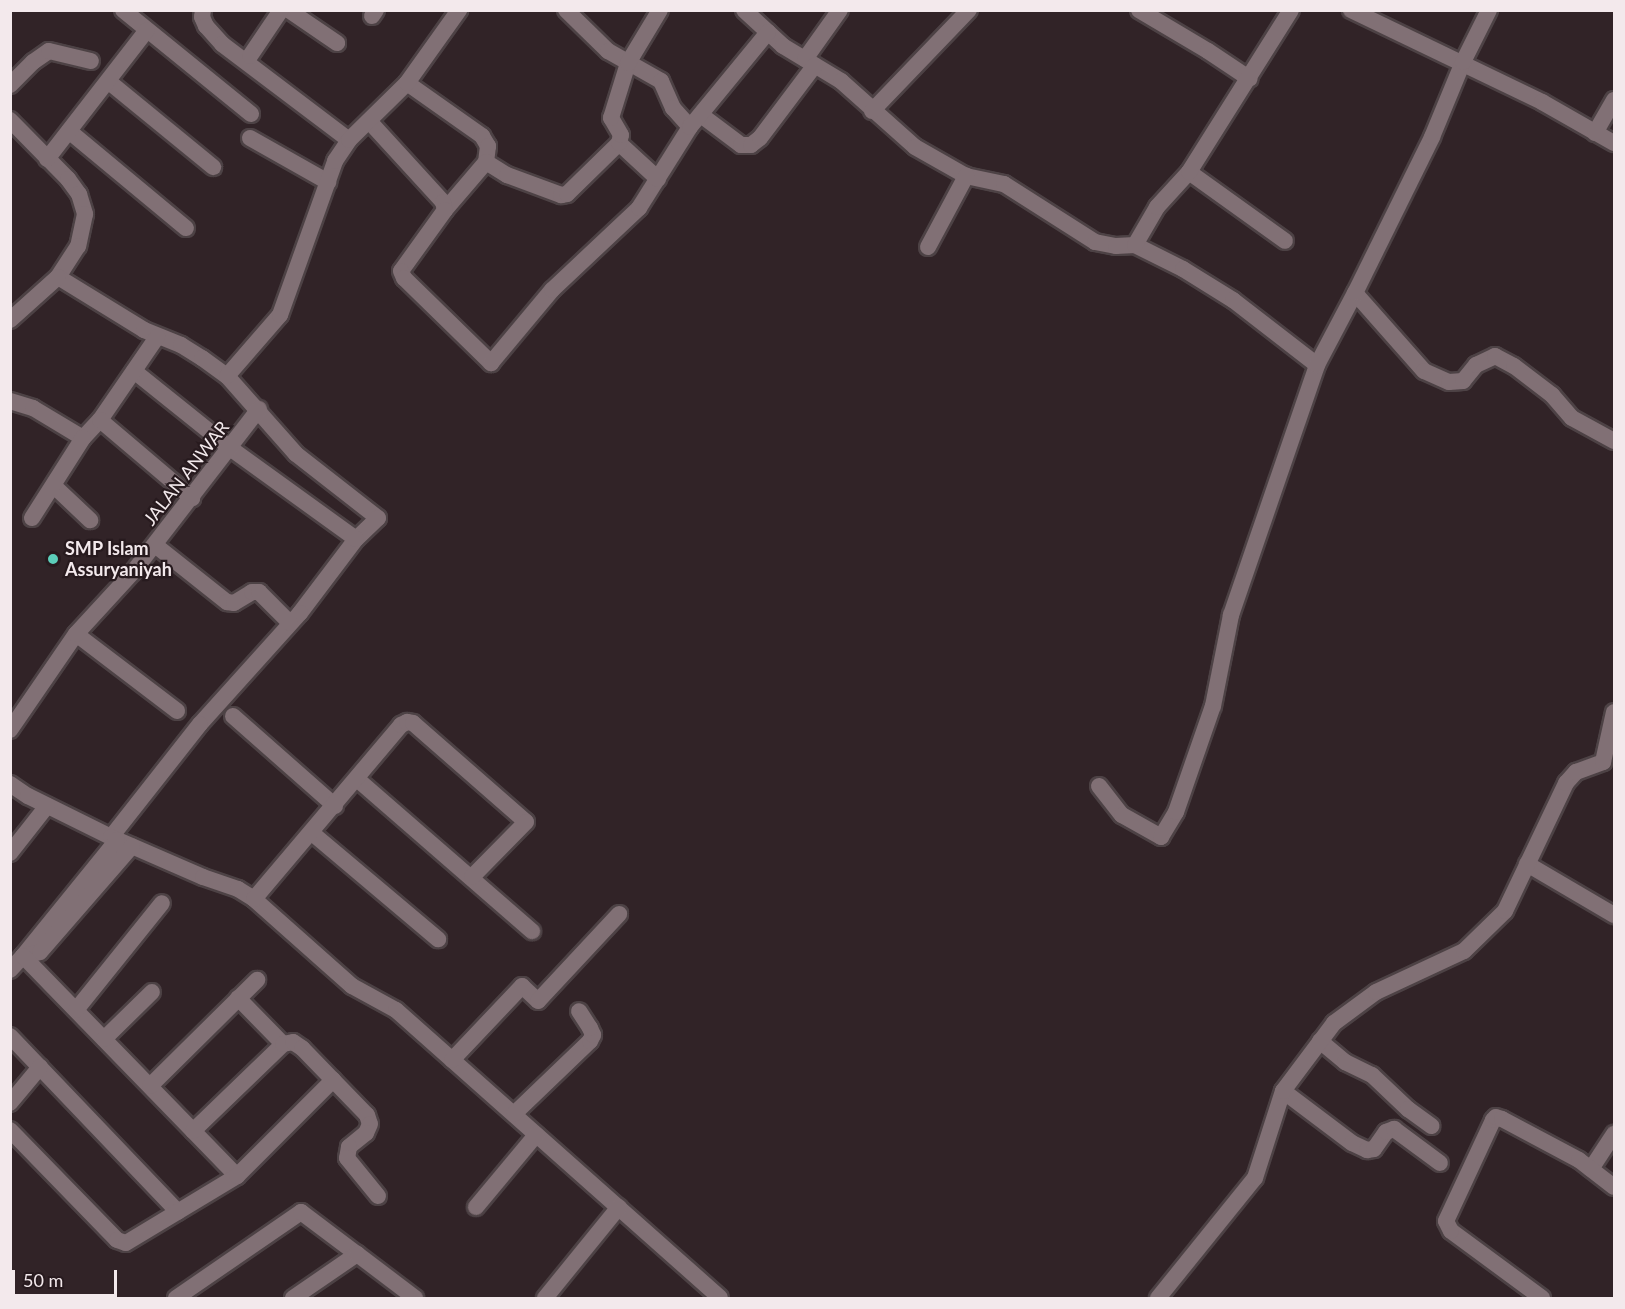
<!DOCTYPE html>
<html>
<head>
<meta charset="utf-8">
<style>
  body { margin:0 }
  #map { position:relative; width:1625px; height:1309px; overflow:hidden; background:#312327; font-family:Lato,sans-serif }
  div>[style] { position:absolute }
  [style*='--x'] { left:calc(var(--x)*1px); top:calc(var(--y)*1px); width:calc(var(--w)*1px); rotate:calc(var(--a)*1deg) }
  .roads { filter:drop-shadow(2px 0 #4d4245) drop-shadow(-2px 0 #4d4245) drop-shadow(0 2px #4d4245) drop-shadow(0 -2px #4d4245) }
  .street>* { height:16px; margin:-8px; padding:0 8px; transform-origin:8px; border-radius:8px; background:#817075 }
  .dots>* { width:16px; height:16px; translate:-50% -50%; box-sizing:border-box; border:3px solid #271a1e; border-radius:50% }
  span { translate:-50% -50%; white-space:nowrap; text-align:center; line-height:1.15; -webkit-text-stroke:4.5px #271a1e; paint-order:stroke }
  .street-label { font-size:18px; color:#f3e9ec }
  .poi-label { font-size:18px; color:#f3e9ec; font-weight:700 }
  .left { translate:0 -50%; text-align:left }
  .frame { position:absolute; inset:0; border:12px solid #f3e9ec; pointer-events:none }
  .scale { position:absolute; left:12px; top:1270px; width:105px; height:27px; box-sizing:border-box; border:3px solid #f3e9ec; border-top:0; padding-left:8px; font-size:18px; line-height:21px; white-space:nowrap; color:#f3e9ec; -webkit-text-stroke:4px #271a1e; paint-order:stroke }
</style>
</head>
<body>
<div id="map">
  <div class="roads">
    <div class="street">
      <div style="--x:123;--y:10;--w:165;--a:39.1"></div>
      <div style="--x:203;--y:10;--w:7;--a:98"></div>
      <div style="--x:202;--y:17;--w:10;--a:66"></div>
      <div style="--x:206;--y:26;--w:24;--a:48"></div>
      <div style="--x:222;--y:44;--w:159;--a:37.1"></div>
      <div style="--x:566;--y:10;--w:59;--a:44.3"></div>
      <div style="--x:608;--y:51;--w:61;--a:29.5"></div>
      <div style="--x:661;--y:81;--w:30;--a:66"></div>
      <div style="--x:673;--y:108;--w:25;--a:48"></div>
      <div style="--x:744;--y:10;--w:53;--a:42.7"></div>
      <div style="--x:783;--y:46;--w:68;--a:31.1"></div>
      <div style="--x:841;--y:81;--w:99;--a:41.7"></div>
      <div style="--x:915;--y:147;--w:59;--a:29.6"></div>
      <div style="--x:966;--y:176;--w:39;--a:12"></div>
      <div style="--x:1004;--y:184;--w:108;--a:32.5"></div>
      <div style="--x:1095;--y:242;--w:21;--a:11"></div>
      <div style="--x:1116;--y:246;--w:19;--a:-3"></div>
      <div style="--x:1135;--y:245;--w:54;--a:26.6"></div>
      <div style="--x:1183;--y:269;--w:59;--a:31.8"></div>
      <div style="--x:1233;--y:300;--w:106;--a:37.7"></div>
      <div style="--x:1139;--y:10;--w:80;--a:30.7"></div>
      <div style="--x:1208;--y:51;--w:50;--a:33.7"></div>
      <div style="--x:1351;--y:10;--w:212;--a:25.7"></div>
      <div style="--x:1542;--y:102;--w:83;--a:29.7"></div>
      <div style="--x:290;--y:11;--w:57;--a:34.2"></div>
      <div style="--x:372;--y:16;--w:7;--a:-56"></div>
      <div style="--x:250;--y:56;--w:55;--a:-56"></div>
      <div style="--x:805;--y:59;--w:60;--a:-54.5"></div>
      <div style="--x:108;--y:81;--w:136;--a:39.3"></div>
      <div style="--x:407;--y:83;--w:92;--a:35.2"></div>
      <div style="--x:482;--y:136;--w:12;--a:59"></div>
      <div style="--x:488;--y:146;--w:16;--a:97"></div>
      <div style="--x:486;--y:162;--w:63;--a:130.5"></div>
      <div style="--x:10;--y:85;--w:33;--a:-45"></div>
      <div style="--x:33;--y:62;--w:19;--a:-35"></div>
      <div style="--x:49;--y:51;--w:43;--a:13.4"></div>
      <div style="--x:872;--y:111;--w:140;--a:-46.2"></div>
      <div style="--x:701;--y:115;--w:50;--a:36.9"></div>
      <div style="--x:741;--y:145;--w:10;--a:0"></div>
      <div style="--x:751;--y:145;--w:11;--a:-38"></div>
      <div style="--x:760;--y:138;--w:91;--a:-53"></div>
      <div style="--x:10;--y:120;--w:83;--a:45.5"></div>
      <div style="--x:68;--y:179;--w:19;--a:54"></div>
      <div style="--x:79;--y:194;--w:21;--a:73"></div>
      <div style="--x:85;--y:214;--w:33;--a:102"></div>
      <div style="--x:78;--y:246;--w:37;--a:123"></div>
      <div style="--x:58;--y:277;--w:101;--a:31.6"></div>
      <div style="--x:144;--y:330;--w:40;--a:22"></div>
      <div style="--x:181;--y:345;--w:25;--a:32"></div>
      <div style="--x:202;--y:358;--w:31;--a:36"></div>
      <div style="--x:227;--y:376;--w:104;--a:48.5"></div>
      <div style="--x:296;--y:454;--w:104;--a:38"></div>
      <div style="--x:378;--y:518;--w:30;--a:136"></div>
      <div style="--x:356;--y:539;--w:93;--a:127.1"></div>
      <div style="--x:300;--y:613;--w:149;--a:132"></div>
      <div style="--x:200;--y:724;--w:144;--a:128.2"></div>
      <div style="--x:369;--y:121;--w:110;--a:47.6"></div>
      <div style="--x:443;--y:202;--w:8;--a:76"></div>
      <div style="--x:445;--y:210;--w:75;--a:125.8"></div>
      <div style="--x:401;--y:271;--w:8;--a:67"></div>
      <div style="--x:404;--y:278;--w:122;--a:44.3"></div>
      <div style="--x:491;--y:363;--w:95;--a:-50.1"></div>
      <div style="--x:552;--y:290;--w:120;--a:-43.3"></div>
      <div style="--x:639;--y:208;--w:96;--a:-57.8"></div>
      <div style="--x:690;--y:127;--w:123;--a:-50.6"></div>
      <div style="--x:69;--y:131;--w:152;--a:39.7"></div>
      <div style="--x:1595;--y:133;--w:38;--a:-60"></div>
      <div style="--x:250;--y:138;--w:90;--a:29.4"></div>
      <div style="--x:47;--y:159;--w:163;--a:-52.2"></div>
      <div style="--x:486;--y:162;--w:25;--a:32"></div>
      <div style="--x:507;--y:175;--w:58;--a:20.3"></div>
      <div style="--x:561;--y:195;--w:6;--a:-9"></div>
      <div style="--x:567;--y:194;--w:73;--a:-44.4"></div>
      <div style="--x:1189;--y:172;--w:118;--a:35.7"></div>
      <div style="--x:658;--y:179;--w:53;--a:-137.3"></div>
      <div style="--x:619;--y:143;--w:8;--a:-76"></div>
      <div style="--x:621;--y:135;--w:20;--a:-120"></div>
      <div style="--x:611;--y:118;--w:58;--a:-72.8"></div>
      <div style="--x:628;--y:63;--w:62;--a:-58.9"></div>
      <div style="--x:1135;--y:245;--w:44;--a:-59.9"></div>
      <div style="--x:1157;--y:207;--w:47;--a:-47.6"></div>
      <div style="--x:1189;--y:172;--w:191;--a:-57.8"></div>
      <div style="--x:928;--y:247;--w:81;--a:-61.8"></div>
      <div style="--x:1355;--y:293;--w:104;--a:48.5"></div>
      <div style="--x:1424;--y:371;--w:27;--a:24"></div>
      <div style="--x:1449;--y:382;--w:14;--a:-4"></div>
      <div style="--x:1463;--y:381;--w:21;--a:-51"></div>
      <div style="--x:1476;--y:365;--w:21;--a:-25"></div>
      <div style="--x:1495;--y:356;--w:21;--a:28"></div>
      <div style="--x:1514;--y:366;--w:48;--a:37.3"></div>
      <div style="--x:1552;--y:395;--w:30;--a:49"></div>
      <div style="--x:1572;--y:418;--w:48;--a:28.7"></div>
      <div style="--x:10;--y:320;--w:64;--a:-41.9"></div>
      <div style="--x:134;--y:371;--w:123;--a:38.7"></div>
      <div style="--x:230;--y:448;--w:155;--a:35.8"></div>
      <div style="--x:227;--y:376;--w:81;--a:-49"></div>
      <div style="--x:280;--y:315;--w:164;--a:-70.3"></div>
      <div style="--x:335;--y:161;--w:25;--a:-56"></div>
      <div style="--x:349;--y:140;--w:81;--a:-44.5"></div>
      <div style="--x:407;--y:83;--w:90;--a:-54.5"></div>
      <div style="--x:10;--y:401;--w:24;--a:17"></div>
      <div style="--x:33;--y:408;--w:58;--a:31"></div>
      <div style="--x:83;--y:438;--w:25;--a:-47"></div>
      <div style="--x:100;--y:420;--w:101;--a:-55.5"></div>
      <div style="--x:100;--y:420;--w:121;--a:40.3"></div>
      <div style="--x:54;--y:486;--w:50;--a:43.4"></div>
      <div style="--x:32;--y:518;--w:95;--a:-57.5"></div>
      <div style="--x:155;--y:545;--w:92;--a:38.4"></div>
      <div style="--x:227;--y:602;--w:7;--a:8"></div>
      <div style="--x:234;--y:603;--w:21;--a:-31"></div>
      <div style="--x:252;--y:592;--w:7;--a:0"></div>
      <div style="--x:259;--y:592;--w:44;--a:45"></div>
      <div style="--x:76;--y:634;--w:127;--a:37.3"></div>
      <div style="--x:233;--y:716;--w:136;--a:41.4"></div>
      <div style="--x:10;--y:730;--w:116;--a:-55.5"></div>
      <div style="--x:76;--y:634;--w:84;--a:-47.4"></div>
      <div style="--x:133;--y:572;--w:206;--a:-52.3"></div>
      <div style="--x:357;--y:779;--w:232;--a:41"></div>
      <div style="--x:10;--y:784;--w:22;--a:34"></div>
      <div style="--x:28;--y:796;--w:93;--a:26.3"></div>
      <div style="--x:111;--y:837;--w:100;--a:23.5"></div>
      <div style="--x:203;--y:877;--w:37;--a:19"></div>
      <div style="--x:238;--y:889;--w:19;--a:32"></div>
      <div style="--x:254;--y:899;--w:131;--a:41.6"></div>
      <div style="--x:352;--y:986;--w:50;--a:28.6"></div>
      <div style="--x:396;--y:1010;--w:433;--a:41.6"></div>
      <div style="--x:1099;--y:786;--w:37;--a:52"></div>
      <div style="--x:1122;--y:815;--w:45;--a:29.4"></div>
      <div style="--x:1161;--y:837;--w:29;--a:-59"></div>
      <div style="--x:1176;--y:812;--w:112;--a:-70.8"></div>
      <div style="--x:1213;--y:706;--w:93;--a:-78.8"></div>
      <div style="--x:1231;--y:615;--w:264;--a:-71"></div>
      <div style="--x:1317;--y:365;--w:81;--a:-62.2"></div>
      <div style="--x:1355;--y:293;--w:174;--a:-63.7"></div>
      <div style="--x:1432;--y:137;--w:81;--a:-67.5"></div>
      <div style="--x:1463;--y:62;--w:58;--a:-63.4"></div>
      <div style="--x:312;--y:833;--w:165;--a:40.1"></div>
      <div style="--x:117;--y:840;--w:149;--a:129"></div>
      <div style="--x:23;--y:956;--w:17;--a:-13"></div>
      <div style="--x:40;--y:952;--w:140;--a:-49"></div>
      <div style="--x:10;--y:853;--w:60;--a:-51.8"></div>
      <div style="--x:1527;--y:864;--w:101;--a:30.4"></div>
      <div style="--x:254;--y:899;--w:228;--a:-49.8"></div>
      <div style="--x:401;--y:725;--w:7;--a:-27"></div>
      <div style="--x:407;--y:722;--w:6;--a:9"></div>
      <div style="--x:413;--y:723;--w:150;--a:41.2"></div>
      <div style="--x:526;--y:822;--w:77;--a:134.5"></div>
      <div style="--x:10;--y:970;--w:19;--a:-47"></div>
      <div style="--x:23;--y:956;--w:307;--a:45.8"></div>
      <div style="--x:238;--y:998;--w:64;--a:45.6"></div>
      <div style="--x:76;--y:1010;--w:137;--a:-51.2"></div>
      <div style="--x:10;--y:1036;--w:243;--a:46.3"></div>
      <div style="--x:104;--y:1039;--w:67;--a:-44.4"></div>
      <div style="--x:1320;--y:1041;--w:33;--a:40"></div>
      <div style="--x:1345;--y:1062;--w:30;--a:26"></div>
      <div style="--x:1372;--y:1075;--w:50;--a:43.4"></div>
      <div style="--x:1408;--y:1109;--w:29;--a:36"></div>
      <div style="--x:452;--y:1060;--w:102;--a:-46.6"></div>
      <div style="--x:522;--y:986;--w:22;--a:43"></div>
      <div style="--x:538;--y:1001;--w:119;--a:-47"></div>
      <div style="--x:150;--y:1086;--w:151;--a:-44.7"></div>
      <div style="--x:1283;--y:1091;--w:86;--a:37"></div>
      <div style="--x:1352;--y:1143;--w:17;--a:25"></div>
      <div style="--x:1367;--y:1150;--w:7;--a:-8"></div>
      <div style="--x:1374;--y:1149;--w:21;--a:-55"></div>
      <div style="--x:1386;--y:1132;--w:9;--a:-21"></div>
      <div style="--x:1394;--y:1129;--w:57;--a:36.5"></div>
      <div style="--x:10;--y:1103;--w:47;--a:-50.2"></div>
      <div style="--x:514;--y:1114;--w:105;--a:-43.8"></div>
      <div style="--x:590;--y:1041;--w:7;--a:-63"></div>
      <div style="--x:593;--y:1035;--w:8;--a:-113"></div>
      <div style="--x:590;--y:1028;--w:20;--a:-123"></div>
      <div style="--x:10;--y:1130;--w:153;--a:45.8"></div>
      <div style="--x:117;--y:1240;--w:9;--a:18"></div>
      <div style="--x:126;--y:1243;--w:130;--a:-31.1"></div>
      <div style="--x:237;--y:1176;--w:136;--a:-45"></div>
      <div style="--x:193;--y:1131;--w:125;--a:-44"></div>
      <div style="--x:283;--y:1044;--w:10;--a:-11"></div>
      <div style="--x:293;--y:1042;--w:11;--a:34"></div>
      <div style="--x:302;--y:1048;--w:93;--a:45.9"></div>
      <div style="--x:367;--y:1115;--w:9;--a:72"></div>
      <div style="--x:370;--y:1124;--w:10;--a:114"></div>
      <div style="--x:366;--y:1133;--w:22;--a:141"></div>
      <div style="--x:349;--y:1147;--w:11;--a:100"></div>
      <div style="--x:347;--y:1158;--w:49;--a:50.8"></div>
      <div style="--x:1591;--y:1169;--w:42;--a:-56.7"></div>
      <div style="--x:476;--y:1207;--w:94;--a:-50.2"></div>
      <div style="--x:176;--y:1298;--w:152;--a:-34.5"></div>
      <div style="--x:301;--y:1212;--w:70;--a:36.9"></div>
      <div style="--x:293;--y:1298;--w:78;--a:-34.5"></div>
      <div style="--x:357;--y:1254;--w:73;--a:37.2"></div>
      <div style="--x:545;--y:1298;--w:117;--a:-50.9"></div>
      <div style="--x:1158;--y:1298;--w:154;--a:-51.1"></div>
      <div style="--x:1255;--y:1178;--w:91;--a:-72.2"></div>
      <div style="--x:1283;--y:1091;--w:85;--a:-53.1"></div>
      <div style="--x:1334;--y:1023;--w:52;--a:-36.4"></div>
      <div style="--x:1376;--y:992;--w:97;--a:-25"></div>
      <div style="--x:1464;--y:951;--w:57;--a:-44.3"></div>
      <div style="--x:1505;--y:911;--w:142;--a:-64.5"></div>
      <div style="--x:1566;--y:783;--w:15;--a:-48"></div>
      <div style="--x:1576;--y:772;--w:29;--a:-20"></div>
      <div style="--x:1603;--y:762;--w:51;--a:-77.6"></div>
      <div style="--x:1542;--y:1298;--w:113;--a:-143.6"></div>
      <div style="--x:1451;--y:1231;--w:11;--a:-117"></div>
      <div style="--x:1446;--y:1221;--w:111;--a:-65"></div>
      <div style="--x:1493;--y:1120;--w:4;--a:-45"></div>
      <div style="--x:1496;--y:1117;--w:6;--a:18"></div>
      <div style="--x:1502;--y:1119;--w:87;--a:28"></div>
      <div style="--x:1579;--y:1160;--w:44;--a:37.6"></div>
    </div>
  </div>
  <div class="dots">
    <div style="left:53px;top:559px;background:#5cceba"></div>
  </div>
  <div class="street-label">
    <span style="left:186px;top:473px;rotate:-52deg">JALAN ANWAR</span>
  </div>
  <div class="poi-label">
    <span class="left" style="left:65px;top:559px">SMP Islam<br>Assuryaniyah</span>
  </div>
  <div class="frame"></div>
  <div class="scale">50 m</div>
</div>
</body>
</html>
